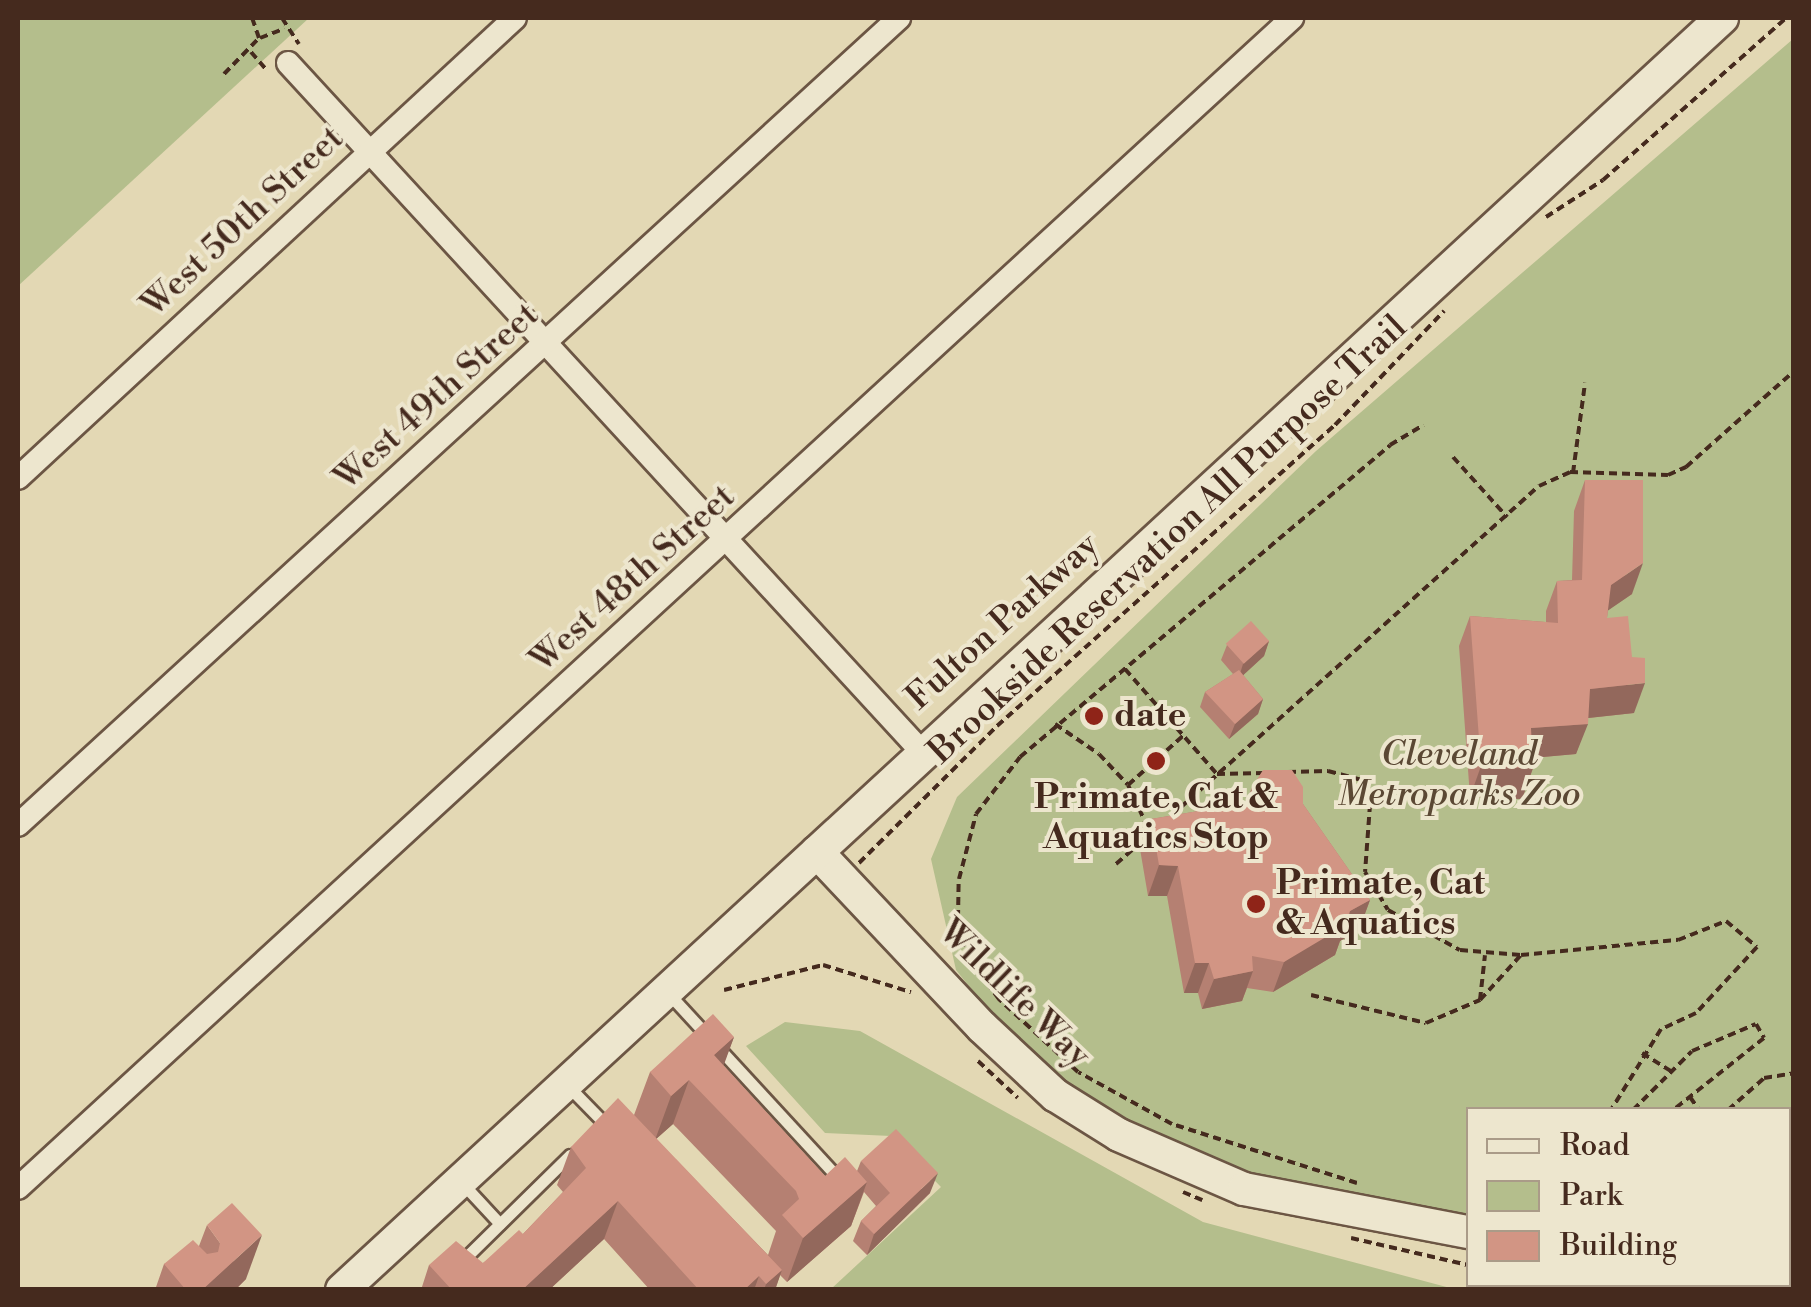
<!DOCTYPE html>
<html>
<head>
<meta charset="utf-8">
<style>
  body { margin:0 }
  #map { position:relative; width:1811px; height:1307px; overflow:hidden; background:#e3d8b4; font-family:"Libre Bodoni",serif }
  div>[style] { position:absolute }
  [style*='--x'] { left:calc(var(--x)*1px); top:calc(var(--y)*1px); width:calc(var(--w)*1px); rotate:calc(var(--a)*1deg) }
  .green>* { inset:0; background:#b4be8c }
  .path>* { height:4px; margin-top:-2px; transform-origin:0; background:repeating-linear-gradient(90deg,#452a1e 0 8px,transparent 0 13px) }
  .roads { filter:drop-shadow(2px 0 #6c5644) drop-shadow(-2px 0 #6c5644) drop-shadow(0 2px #6c5644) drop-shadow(0 -2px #6c5644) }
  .lane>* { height:11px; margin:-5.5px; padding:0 5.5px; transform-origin:5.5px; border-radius:5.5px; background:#ede6ce }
  .street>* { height:22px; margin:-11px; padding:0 11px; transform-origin:11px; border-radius:11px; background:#ede6ce }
  .secondary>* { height:32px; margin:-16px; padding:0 16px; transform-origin:16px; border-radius:16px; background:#ede6ce }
  .wall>* { inset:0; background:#b58072 }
  .shaded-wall>* { inset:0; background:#93685c }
  .building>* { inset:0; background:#d29584; transform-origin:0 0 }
  .dots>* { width:28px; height:28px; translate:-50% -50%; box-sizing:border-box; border:5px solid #ede6ce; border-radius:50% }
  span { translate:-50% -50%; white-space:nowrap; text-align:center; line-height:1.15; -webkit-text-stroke:8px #ede6ce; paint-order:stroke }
  .street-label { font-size:35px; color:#452a1e }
  .poi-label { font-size:35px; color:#452a1e; font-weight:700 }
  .left { translate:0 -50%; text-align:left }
  .park-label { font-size:35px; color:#5b4834; font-style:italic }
  .frame { position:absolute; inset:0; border:20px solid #452a1e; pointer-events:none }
  .legend { position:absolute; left:1466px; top:1107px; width:325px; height:180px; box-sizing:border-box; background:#ede6ce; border:2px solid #aa9b88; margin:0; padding:12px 18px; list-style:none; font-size:30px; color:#452a1e }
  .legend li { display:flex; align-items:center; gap:20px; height:50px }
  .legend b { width:50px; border:2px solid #aa9b88 }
</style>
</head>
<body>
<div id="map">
  <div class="green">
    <div style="clip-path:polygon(18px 18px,309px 18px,18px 286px)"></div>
    <div style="clip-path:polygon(1793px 39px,1793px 1289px,1592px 1285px,1788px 1284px,1788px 1110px,1468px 1110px,1468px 1222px,1228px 1168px,1151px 1135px,1070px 1088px,1000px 1025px,956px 970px,931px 859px,957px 797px,1316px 451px)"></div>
    <div style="clip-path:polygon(785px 1022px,860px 1031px,1203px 1222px,1454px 1289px,831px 1289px,941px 1187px,891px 1136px,825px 1133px,746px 1046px)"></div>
  </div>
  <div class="path">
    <div style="--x:282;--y:18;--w:31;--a:57"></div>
    <div style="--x:260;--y:38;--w:26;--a:-21"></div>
    <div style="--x:251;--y:52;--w:23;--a:49"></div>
    <div style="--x:224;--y:74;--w:50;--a:-45.8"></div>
    <div style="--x:259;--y:38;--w:21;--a:-109"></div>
    <div style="--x:1546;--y:217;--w:68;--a:-33"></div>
    <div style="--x:1603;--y:180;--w:244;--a:-41.5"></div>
    <div style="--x:1453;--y:457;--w:81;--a:48"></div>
    <div style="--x:1573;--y:473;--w:91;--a:-82.4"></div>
    <div style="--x:1125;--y:669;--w:140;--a:48.8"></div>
    <div style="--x:1217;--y:774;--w:47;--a:-1.2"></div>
    <div style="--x:1055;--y:724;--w:53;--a:34.3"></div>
    <div style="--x:1099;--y:754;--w:42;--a:46.9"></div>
    <div style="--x:1128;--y:785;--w:50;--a:65"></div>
    <div style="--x:1288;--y:772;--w:40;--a:-1.4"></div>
    <div style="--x:1328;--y:771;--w:34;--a:15"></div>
    <div style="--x:1361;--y:780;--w:15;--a:48"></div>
    <div style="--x:1371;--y:791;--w:81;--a:94.2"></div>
    <div style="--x:1365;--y:872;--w:44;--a:58.8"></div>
    <div style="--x:1388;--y:910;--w:82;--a:29.1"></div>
    <div style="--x:1460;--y:950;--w:61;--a:4.7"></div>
    <div style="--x:1128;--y:785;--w:75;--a:-41.8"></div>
    <div style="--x:1171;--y:816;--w:494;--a:-41.9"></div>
    <div style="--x:1539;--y:486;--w:34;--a:-24"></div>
    <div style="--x:1570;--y:472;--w:98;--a:1.8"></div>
    <div style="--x:1668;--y:475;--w:20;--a:-24"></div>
    <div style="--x:1686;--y:467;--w:144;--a:-41.6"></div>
    <div style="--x:859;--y:863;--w:194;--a:-44.8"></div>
    <div style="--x:997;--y:726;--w:453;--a:-41.7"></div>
    <div style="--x:1335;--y:425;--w:158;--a:-46.3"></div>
    <div style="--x:1116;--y:864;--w:38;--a:-41"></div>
    <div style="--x:724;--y:990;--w:102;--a:-14.2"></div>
    <div style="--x:823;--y:965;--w:92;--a:17.1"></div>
    <div style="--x:1311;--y:995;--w:118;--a:13.7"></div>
    <div style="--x:1426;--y:1023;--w:59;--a:-23.1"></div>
    <div style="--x:1480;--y:1000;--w:61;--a:-47.7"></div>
    <div style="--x:1521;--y:955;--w:158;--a:-5.5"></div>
    <div style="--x:1678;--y:940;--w:52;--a:-21.6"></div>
    <div style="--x:1726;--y:921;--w:40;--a:40"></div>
    <div style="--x:1757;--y:947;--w:90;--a:132.7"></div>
    <div style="--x:1696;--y:1013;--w:38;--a:155"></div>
    <div style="--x:1661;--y:1029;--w:95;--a:121.7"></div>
    <div style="--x:1480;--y:1000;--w:45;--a:-83.7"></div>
    <div style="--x:1642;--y:1053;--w:36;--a:32"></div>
    <div style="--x:978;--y:1061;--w:54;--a:42.8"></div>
    <div style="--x:1690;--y:1097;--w:16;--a:55"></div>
    <div style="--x:1633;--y:1110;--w:83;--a:-45"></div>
    <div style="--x:1692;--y:1051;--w:69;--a:-22.9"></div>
    <div style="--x:1756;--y:1024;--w:16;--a:60"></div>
    <div style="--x:1764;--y:1038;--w:116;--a:141.6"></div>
    <div style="--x:1728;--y:1110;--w:48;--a:-41.6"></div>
    <div style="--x:1764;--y:1078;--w:30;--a:-9"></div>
    <div style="--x:1788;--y:1135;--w:6;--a:-18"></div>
    <div style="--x:1357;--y:1183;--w:194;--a:-162.3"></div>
    <div style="--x:1172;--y:1124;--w:107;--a:-151"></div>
    <div style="--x:1078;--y:1072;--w:108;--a:-137.3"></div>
    <div style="--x:999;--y:999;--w:50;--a:-126.9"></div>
    <div style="--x:969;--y:959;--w:42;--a:-105"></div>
    <div style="--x:958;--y:918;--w:39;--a:-89"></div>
    <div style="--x:959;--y:879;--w:67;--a:-75.3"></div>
    <div style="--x:976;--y:814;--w:72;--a:-52.3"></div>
    <div style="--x:1020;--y:757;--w:484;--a:-40.1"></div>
    <div style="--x:1390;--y:445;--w:39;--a:-31"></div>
    <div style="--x:1183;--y:1192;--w:21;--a:23"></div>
    <div style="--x:1351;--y:1238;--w:120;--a:13"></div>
    <div style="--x:1521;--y:1284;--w:9;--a:41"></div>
    <div style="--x:1624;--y:1284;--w:8;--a:45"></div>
  </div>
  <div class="roads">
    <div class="lane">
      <div style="--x:669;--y:994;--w:251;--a:47.4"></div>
      <div style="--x:569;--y:1087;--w:56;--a:45.7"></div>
      <div style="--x:463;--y:1184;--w:54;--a:47.2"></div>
      <div style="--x:459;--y:1264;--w:156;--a:-44.5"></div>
    </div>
    <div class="street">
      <div style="--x:288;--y:63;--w:935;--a:47.38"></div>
      <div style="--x:18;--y:478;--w:677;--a:-42.79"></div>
      <div style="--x:18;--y:825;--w:1195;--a:-42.49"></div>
      <div style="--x:18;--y:1188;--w:1730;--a:-42.56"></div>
    </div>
    <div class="secondary">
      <div style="--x:817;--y:852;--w:241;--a:46.7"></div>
      <div style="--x:982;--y:1027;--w:100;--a:43"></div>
      <div style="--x:1055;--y:1095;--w:75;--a:32"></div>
      <div style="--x:1119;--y:1135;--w:136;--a:23.4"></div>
      <div style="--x:1244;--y:1189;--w:228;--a:10.9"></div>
      <div style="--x:1571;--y:1284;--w:10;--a:37"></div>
      <div style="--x:342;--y:1290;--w:1877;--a:-42.67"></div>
    </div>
  </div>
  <div class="wall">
    <div style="clip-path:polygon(1585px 480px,1632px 594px,1608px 610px,1607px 618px,1634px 713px,1588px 718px,1576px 754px,1532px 758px,1533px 768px,1522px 799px,1470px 797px,1459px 646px,1470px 616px,1546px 622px,1546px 611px,1557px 581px,1572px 580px,1574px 511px)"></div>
    <div style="clip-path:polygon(1269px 641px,1264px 656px,1243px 675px,1263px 699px,1258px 714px,1229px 739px,1200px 707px,1205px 692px,1233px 674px,1221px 660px,1227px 645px)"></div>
    <div style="clip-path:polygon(1252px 787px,1303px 804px,1370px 900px,1359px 930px,1340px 941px,1335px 955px,1273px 992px,1247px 988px,1242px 1001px,1202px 1009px,1198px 993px,1184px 993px,1167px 896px,1148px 896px,1140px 849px,1151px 819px,1246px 803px)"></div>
    <div style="clip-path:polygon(evenodd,734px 1037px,723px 1065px,825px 1176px,857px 1171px,861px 1161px,930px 1193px,867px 1255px,853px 1241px,861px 1221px,876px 1206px,864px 1192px,851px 1226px,787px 1282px,780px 1275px,775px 1290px,650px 1290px,604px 1239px,549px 1290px,421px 1290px,429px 1265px,483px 1263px,523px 1234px,563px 1192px,557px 1185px,571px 1147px,634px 1115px,650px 1072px,734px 1037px,673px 1124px,776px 1231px,768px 1255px,656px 1139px,673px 1124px)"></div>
    <div style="clip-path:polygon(207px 1225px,246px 1279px,235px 1290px,155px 1290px,164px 1264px,199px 1246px)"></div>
    <div style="clip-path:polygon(1659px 1284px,1712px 1284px,1710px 1289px,1665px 1290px)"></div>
  </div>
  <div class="shaded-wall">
    <div style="clip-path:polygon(1643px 563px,1632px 594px,1600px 616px,1611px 585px)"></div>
    <div style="clip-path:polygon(1269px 641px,1264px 656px,1238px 680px,1243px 664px)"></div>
    <div style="clip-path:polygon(1645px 683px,1634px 713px,1579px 719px,1590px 689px)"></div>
    <div style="clip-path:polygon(1263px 699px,1258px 714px,1229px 739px,1235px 724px)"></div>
    <div style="clip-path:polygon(1588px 724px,1576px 754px,1520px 759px,1531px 728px)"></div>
    <div style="clip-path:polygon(1481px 766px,1533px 768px,1522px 799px,1470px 797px)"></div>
    <div style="clip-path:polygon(1159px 865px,1178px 866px,1167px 896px,1148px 896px)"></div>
    <div style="clip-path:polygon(1370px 900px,1359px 930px,1340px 941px,1335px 955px,1273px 992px,1284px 962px,1350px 911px)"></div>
    <div style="clip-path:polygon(1195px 963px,1209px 963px,1198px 993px,1184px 993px)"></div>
    <div style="clip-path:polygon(1253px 971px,1242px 1001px,1202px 1009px,1214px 979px)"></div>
    <div style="clip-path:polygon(734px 1037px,718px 1081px,714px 1055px)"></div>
    <div style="clip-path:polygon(689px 1080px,673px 1124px,655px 1140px,671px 1096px)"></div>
    <div style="clip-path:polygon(938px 1173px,930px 1193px,867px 1255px,874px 1234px)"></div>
    <div style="clip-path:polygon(867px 1182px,851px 1226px,787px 1282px,803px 1238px)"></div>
    <div style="clip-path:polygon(618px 1201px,604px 1239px,549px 1290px,522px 1290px)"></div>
    <div style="clip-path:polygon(262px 1235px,246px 1279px,235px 1290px,202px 1290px)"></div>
    <div style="clip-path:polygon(782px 1270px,775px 1290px,764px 1290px,766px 1284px)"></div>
    <div style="clip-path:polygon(759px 1276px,754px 1290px,744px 1290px)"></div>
    <div style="clip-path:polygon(1704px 1284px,1712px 1284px,1710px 1289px,1699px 1290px)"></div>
  </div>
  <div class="building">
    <div style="clip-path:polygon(1585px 480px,1643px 480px,1643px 563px,1611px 585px,1607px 618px,1628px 616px,1632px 657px,1645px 658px,1645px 683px,1590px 689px,1588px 724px,1531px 728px,1533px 768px,1481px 766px,1470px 616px,1558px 623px,1557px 581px,1582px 580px)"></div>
    <div style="left:1251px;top:621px;width:27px;height:34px;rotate:48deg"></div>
    <div style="clip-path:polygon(1239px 670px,1263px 699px,1235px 724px,1205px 692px)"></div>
    <div style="clip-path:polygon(1263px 770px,1292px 770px,1303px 787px,1303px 804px,1370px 900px,1350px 911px,1346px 925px,1284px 962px,1252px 956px,1253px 971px,1214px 979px,1209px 963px,1195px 963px,1178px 866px,1159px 865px,1151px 819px,1252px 802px,1252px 787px)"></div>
    <div style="clip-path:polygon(713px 1014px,734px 1037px,714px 1055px,767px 1113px,825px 1176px,845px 1157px,867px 1182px,803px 1238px,782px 1215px,799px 1199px,796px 1191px,689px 1080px,671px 1096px,650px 1072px)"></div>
    <div style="clip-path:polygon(618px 1098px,782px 1270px,766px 1284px,759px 1276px,744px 1290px,699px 1290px,618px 1201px,522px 1290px,452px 1290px,429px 1265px,456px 1241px,483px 1263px,519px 1230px,523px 1234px,586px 1168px,571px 1147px)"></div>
    <div style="clip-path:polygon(896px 1129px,938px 1173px,874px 1234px,861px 1221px,890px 1193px,861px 1161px)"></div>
    <div style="clip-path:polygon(232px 1203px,262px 1235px,202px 1290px,186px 1290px,164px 1264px,193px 1240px,207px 1254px,218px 1252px,220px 1243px,207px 1225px)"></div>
  </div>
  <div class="dots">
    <div style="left:1094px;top:716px;background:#8f2418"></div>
    <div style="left:1156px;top:761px;background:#8f2418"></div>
    <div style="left:1256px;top:904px;background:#8f2418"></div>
  </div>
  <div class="street-label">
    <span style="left:243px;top:222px;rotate:-43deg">West 50th Street</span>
    <span style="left:437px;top:397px;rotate:-42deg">West 49th Street</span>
    <span style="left:1168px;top:540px;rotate:-43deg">Brookside Reservation All Purpose Trail</span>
    <span style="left:633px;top:579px;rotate:-42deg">West 48th Street</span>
    <span style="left:1003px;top:622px;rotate:-42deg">Fulton Parkway</span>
    <span style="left:1014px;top:994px;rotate:44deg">Wildlife Way</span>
  </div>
  <div class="poi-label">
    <span class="left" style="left:1114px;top:716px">date</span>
    <span style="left:1156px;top:818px">Primate, Cat &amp;<br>Aquatics Stop</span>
    <span class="left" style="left:1276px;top:904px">Primate, Cat<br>&amp; Aquatics</span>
  </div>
  <div class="park-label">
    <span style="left:1459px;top:775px">Cleveland<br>Metroparks Zoo</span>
  </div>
  <div class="frame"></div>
  <ul class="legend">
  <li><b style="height:12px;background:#ede6ce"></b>Road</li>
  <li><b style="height:28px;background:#b4be8c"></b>Park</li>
  <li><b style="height:28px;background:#d29584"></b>Building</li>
  </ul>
</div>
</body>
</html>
